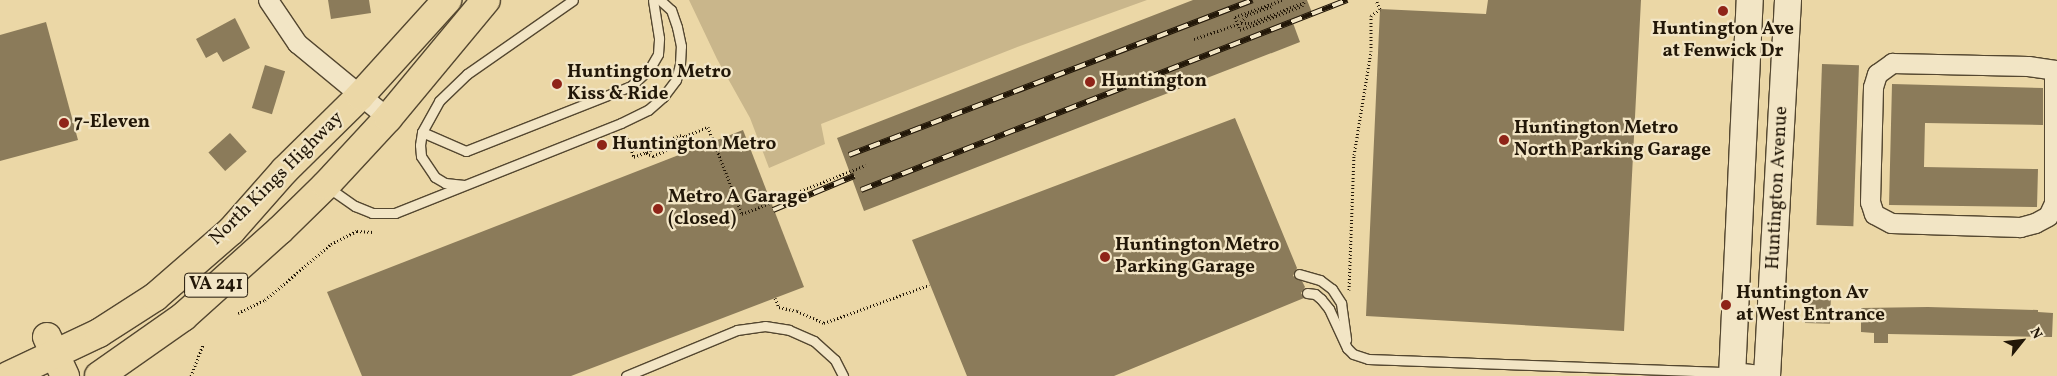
<!DOCTYPE html>
<html>
<head>
<meta charset="utf-8">
<style>
  body { margin:0 }
  #map { position:relative; width:2057px; height:376px; overflow:hidden; background:#ebd7a6; font-family:Vollkorn,serif }
  div>[style] { position:absolute }
  [style*='--x'] { left:calc(var(--x)*1px); top:calc(var(--y)*1px); width:calc(var(--w)*1px); rotate:calc(var(--a)*1deg) }
  .green>* { inset:0; background:#c9b68b }
  .building>* { inset:0; background:#8b7b5a; transform-origin:0 0 }
  .path>* { height:3px; margin-top:-1.5px; transform-origin:0; background:repeating-linear-gradient(90deg,#221708 0 1px,transparent 0 3.5px) }
  .roads { filter:drop-shadow(1px 0 #544730) drop-shadow(-1px 0 #544730) drop-shadow(0 1px #544730) drop-shadow(0 -1px #544730) }
  .service>* { height:9px; margin:-4.5px; padding:0 4.5px; transform-origin:4.5px; border-radius:4.5px; background:#f2e5c5 }
  .minor>* { height:19px; margin:-9.5px; padding:0 9.5px; transform-origin:9.5px; border-radius:9.5px; background:#f2e5c5 }
  .secondary>* { height:26px; margin:-13px; padding:0 13px; transform-origin:13px; border-radius:13px; background:#f2e5c5 }
  .primary>* { height:28px; margin:-14px; padding:0 14px; transform-origin:14px; border-radius:14px; background:#ebd7a6 }
  .rail>* { height:5.5px; margin-top:-2.75px; transform-origin:0; background:repeating-linear-gradient(90deg,#f2e5c5 0 11px,#221708 0 22px); box-sizing:border-box; border-block:1px solid #221708 }
  .dots>* { width:14px; height:14px; translate:-50% -50%; box-sizing:border-box; border:2px solid #f2e5c5; border-radius:50% }
  span { translate:-50% -50%; white-space:nowrap; text-align:center; line-height:1.15; -webkit-text-stroke:4.5px #f2e5c5; paint-order:stroke }
  .shield-label span { padding:1px 4px; background:#f2e5c5; border:1px solid; border-radius:4px; -webkit-text-stroke-width:0 }
  .shield-label { font-size:18px; color:#221708; font-weight:700 }
  .poi-label { font-size:19px; color:#221708; font-weight:700 }
  .left { translate:0 -50%; text-align:left }
  .street-label { font-size:19px; color:#221708 }
  .north { position:absolute; left:1997px; top:316px; width:50px; height:50px; -webkit-text-stroke:4px #f2e5c5; paint-order:stroke; rotate:61deg; font-size:14px; font-weight:700; line-height:20px; text-align:center; color:#221708 }
  .north::after { content:''; display:block; margin:auto; width:18px; height:22px; background:#221708; clip-path:polygon(50% 0,100% 100%,50% 72%,0 100%) }
</style>
</head>
<body>
<div id="map">
  <div class="green">
    <div style="clip-path:polygon(689px 0,1147px 0,1020px 46px,821px 124px,825px 144px,769px 168px,750px 118px,717px 59px)"></div>
  </div>
  <div class="building">
    <div style="clip-path:polygon(328px 0,369px 0,371px 13px,331px 19px)"></div>
    <div style="clip-path:polygon(1193px 0,1307px 0,1313px 15px,1293px 23px,1300px 42px,864px 211px,837px 138px)"></div>
    <div style="clip-path:polygon(1488px 0,1641px 0,1624px 331px,1366px 316px,1380px 9px,1486px 14px)"></div>
    <div style="clip-path:polygon(235px 18px,250px 48px,223px 62px,217px 52px,206px 58px,196px 39px)"></div>
    <div style="clip-path:polygon(46px 22px,78px 140px,0 161px,0 35px)"></div>
    <div style="left:1822px;top:64px;width:37px;height:161px;rotate:2deg"></div>
    <div style="left:265px;top:65px;width:21px;height:45px;rotate:17deg"></div>
    <div style="clip-path:polygon(1892px 84px,2043px 88px,2043px 125px,1925px 123px,1924px 167px,2038px 169px,2037px 207px,1889px 205px)"></div>
    <div style="clip-path:polygon(1235px 118px,1297px 268px,1293px 276px,1302px 281px,1305px 287px,1301px 293px,1304px 298px,1114px 376px,967px 376px,912px 240px)"></div>
    <div style="clip-path:polygon(743px 130px,804px 287px,571px 376px,362px 376px,327px 292px)"></div>
    <div style="left:230px;top:133px;width:25px;height:29px;rotate:48deg"></div>
    <div style="left:1806px;top:293px;width:25px;height:30px;rotate:2deg"></div>
    <div style="clip-path:polygon(1928px 307px,2038px 310px,2038px 312px,2053px 313px,2052px 337px,1888px 334px,1888px 343px,1874px 343px,1874px 333px,1861px 332px,1861px 308px)"></div>
  </div>
  <div class="path">
    <div style="--x:1282;--y:0;--w:50;--a:160.1"></div>
    <div style="--x:1235;--y:17;--w:14;--a:69"></div>
    <div style="--x:1240;--y:30;--w:66;--a:-21.2"></div>
    <div style="--x:1302;--y:6;--w:7;--a:-63"></div>
    <div style="--x:1241;--y:22;--w:9;--a:-49"></div>
    <div style="--x:1247;--y:15;--w:28;--a:-19"></div>
    <div style="--x:1241;--y:23;--w:10;--a:0"></div>
    <div style="--x:1251;--y:23;--w:55;--a:-21.4"></div>
    <div style="--x:1194;--y:39;--w:46;--a:-18.8"></div>
    <div style="--x:626;--y:135;--w:23;--a:70"></div>
    <div style="--x:634;--y:157;--w:80;--a:-22.1"></div>
    <div style="--x:708;--y:127;--w:93;--a:68.7"></div>
    <div style="--x:742;--y:214;--w:133;--a:-21.6"></div>
    <div style="--x:646;--y:153;--w:8;--a:23"></div>
    <div style="--x:653;--y:156;--w:34;--a:-23"></div>
    <div style="--x:684;--y:143;--w:6;--a:-59"></div>
    <div style="--x:646;--y:153;--w:8;--a:-50"></div>
    <div style="--x:651;--y:147;--w:31;--a:-22"></div>
    <div style="--x:680;--y:135;--w:7;--a:16"></div>
    <div style="--x:1349;--y:290;--w:135;--a:-87.9"></div>
    <div style="--x:1354;--y:155;--w:105;--a:-80.7"></div>
    <div style="--x:1371;--y:51;--w:35;--a:-90"></div>
    <div style="--x:1371;--y:16;--w:11;--a:-38"></div>
    <div style="--x:1380;--y:9;--w:10;--a:-114"></div>
    <div style="--x:775;--y:298;--w:10;--a:66"></div>
    <div style="--x:779;--y:307;--w:18;--a:13"></div>
    <div style="--x:797;--y:311;--w:30;--a:24"></div>
    <div style="--x:824;--y:323;--w:112;--a:-19.9"></div>
    <div style="--x:238;--y:313;--w:30;--a:-26"></div>
    <div style="--x:265;--y:300;--w:87;--a:-40.3"></div>
    <div style="--x:331;--y:244;--w:29;--a:-27"></div>
    <div style="--x:357;--y:231;--w:16;--a:4"></div>
    <div style="--x:191;--y:376;--w:34;--a:-69"></div>
  </div>
  <div class="roads">
    <div class="service">
      <div style="--x:422;--y:132;--w:48;--a:23.4"></div>
      <div style="--x:466;--y:151;--w:177;--a:-21.5"></div>
      <div style="--x:631;--y:86;--w:26;--a:-43"></div>
      <div style="--x:650;--y:68;--w:16;--a:-60"></div>
      <div style="--x:658;--y:54;--w:16;--a:-86"></div>
      <div style="--x:659;--y:38;--w:38;--a:-99"></div>
      <div style="--x:464;--y:185;--w:19;--a:-174"></div>
      <div style="--x:445;--y:183;--w:12;--a:-149"></div>
      <div style="--x:435;--y:177;--w:25;--a:-124"></div>
      <div style="--x:421;--y:156;--w:11;--a:-95"></div>
      <div style="--x:420;--y:145;--w:13;--a:-81"></div>
      <div style="--x:422;--y:132;--w:35;--a:-61"></div>
      <div style="--x:439;--y:101;--w:39;--a:-44"></div>
      <div style="--x:467;--y:74;--w:129;--a:-34.9"></div>
      <div style="--x:329;--y:188;--w:32;--a:35"></div>
      <div style="--x:355;--y:206;--w:18;--a:22"></div>
      <div style="--x:372;--y:213;--w:23;--a:0"></div>
      <div style="--x:395;--y:213;--w:243;--a:-21.7"></div>
      <div style="--x:621;--y:123;--w:30;--a:-26"></div>
      <div style="--x:648;--y:110;--w:20;--a:-41"></div>
      <div style="--x:663;--y:97;--w:21;--a:-53"></div>
      <div style="--x:676;--y:80;--w:16;--a:-76"></div>
      <div style="--x:680;--y:64;--w:18;--a:-87"></div>
      <div style="--x:681;--y:46;--w:19;--a:-102"></div>
      <div style="--x:677;--y:27;--w:18;--a:-109"></div>
      <div style="--x:671;--y:10;--w:15;--a:-138"></div>
      <div style="--x:1299;--y:274;--w:22;--a:16"></div>
      <div style="--x:1320;--y:280;--w:15;--a:37"></div>
      <div style="--x:1332;--y:289;--w:17;--a:57"></div>
      <div style="--x:1341;--y:303;--w:37;--a:82"></div>
      <div style="--x:1307;--y:293;--w:8;--a:7"></div>
      <div style="--x:1315;--y:294;--w:8;--a:40"></div>
      <div style="--x:1321;--y:299;--w:13;--a:51"></div>
      <div style="--x:1329;--y:309;--w:43;--a:65.2"></div>
      <div style="--x:1347;--y:348;--w:8;--a:45"></div>
      <div style="--x:1353;--y:354;--w:16;--a:18"></div>
      <div style="--x:1368;--y:359;--w:361;--a:2.1"></div>
      <div style="--x:626;--y:376;--w:120;--a:-22.5"></div>
      <div style="--x:737;--y:330;--w:28;--a:-8"></div>
      <div style="--x:765;--y:326;--w:24;--a:9"></div>
      <div style="--x:789;--y:330;--w:27;--a:24"></div>
      <div style="--x:814;--y:341;--w:28;--a:42"></div>
      <div style="--x:835;--y:360;--w:18;--a:63"></div>
    </div>
    <div class="minor">
      <div style="--x:268;--y:0;--w:52;--a:56"></div>
      <div style="--x:297;--y:43;--w:118;--a:39.5"></div>
      <div style="--x:2054;--y:71;--w:132;--a:90"></div>
      <div style="--x:2054;--y:203;--w:14;--a:115"></div>
      <div style="--x:2048;--y:216;--w:15;--a:152"></div>
      <div style="--x:2035;--y:223;--w:16;--a:165"></div>
      <div style="--x:2020;--y:227;--w:129;--a:-178.2"></div>
      <div style="--x:1891;--y:223;--w:19;--a:-152"></div>
      <div style="--x:1874;--y:214;--w:13;--a:-108"></div>
      <div style="--x:1870;--y:202;--w:115;--a:-88.5"></div>
      <div style="--x:1873;--y:87;--w:14;--a:-73"></div>
      <div style="--x:1877;--y:74;--w:19;--a:-36"></div>
      <div style="--x:1892;--y:63;--w:136;--a:1.3"></div>
      <div style="--x:2028;--y:66;--w:29;--a:8"></div>
      <div style="--x:1732;--y:372;--w:36;--a:6"></div>
    </div>
    <div class="secondary">
      <div style="--x:1732;--y:376;--w:376;--a:-87.3"></div>
      <div style="--x:1767;--y:376;--w:377;--a:-86.8"></div>
    </div>
    <div class="primary">
      <div style="--x:47;--y:337;--w:43;--a:65.2"></div>
      <div style="--x:8;--y:376;--w:101;--a:-25.3"></div>
      <div style="--x:99;--y:333;--w:67;--a:-32.7"></div>
      <div style="--x:155;--y:297;--w:101;--a:-41"></div>
      <div style="--x:231;--y:231;--w:81;--a:-48.5"></div>
      <div style="--x:285;--y:170;--w:105;--a:-44.6"></div>
      <div style="--x:360;--y:96;--w:130;--a:-47.8"></div>
      <div style="--x:99;--y:376;--w:103;--a:-35.1"></div>
      <div style="--x:183;--y:317;--w:130;--a:-41.9"></div>
      <div style="--x:280;--y:230;--w:64;--a:-44.4"></div>
      <div style="--x:326;--y:185;--w:91;--a:-47.2"></div>
      <div style="--x:388;--y:118;--w:153;--a:-50.3"></div>
    </div>
  </div>
  <div class="rail">
    <div style="--x:849;--y:155;--w:432;--a:-21"></div>
    <div style="--x:861;--y:190;--w:522;--a:-21.35"></div>
    <div style="--x:773;--y:210;--w:88;--a:-22.8"></div>
  </div>
  <div class="dots">
    <div style="left:1723px;top:11px;background:#8f2418"></div>
    <div style="left:1090px;top:82px;background:#8f2418"></div>
    <div style="left:557px;top:84px;background:#8f2418"></div>
    <div style="left:64px;top:123px;background:#8f2418"></div>
    <div style="left:1504px;top:140px;background:#8f2418"></div>
    <div style="left:602px;top:145px;background:#8f2418"></div>
    <div style="left:658px;top:209px;background:#8f2418"></div>
    <div style="left:1105px;top:257px;background:#8f2418"></div>
    <div style="left:1726px;top:305px;background:#8f2418"></div>
  </div>
  <div class="shield-label">
    <span style="left:216px;top:285px">VA 241</span>
  </div>
  <div class="poi-label">
    <span style="left:1723px;top:41px">Huntington Ave<br>at Fenwick Dr</span>
    <span class="left" style="left:567px;top:84px">Huntington Metro<br>Kiss &amp; Ride</span>
    <span class="left" style="left:1101px;top:82px">Huntington</span>
    <span class="left" style="left:74px;top:123px">7-Eleven</span>
    <span class="left" style="left:1514px;top:140px">Huntington Metro<br>North Parking Garage</span>
    <span class="left" style="left:612px;top:145px">Huntington Metro</span>
    <span class="left" style="left:668px;top:209px">Metro A Garage<br>(closed)</span>
    <span class="left" style="left:1115px;top:257px">Huntington Metro<br>Parking Garage</span>
    <span class="left" style="left:1736px;top:305px">Huntington Av<br>at West Entrance</span>
  </div>
  <div class="street-label">
    <span style="left:277px;top:179px;rotate:-45deg">North Kings Highway</span>
    <span style="left:1778px;top:188px;rotate:-87deg">Huntington Avenue</span>
  </div>
  <div class="north">N</div>
</div>
</body>
</html>
